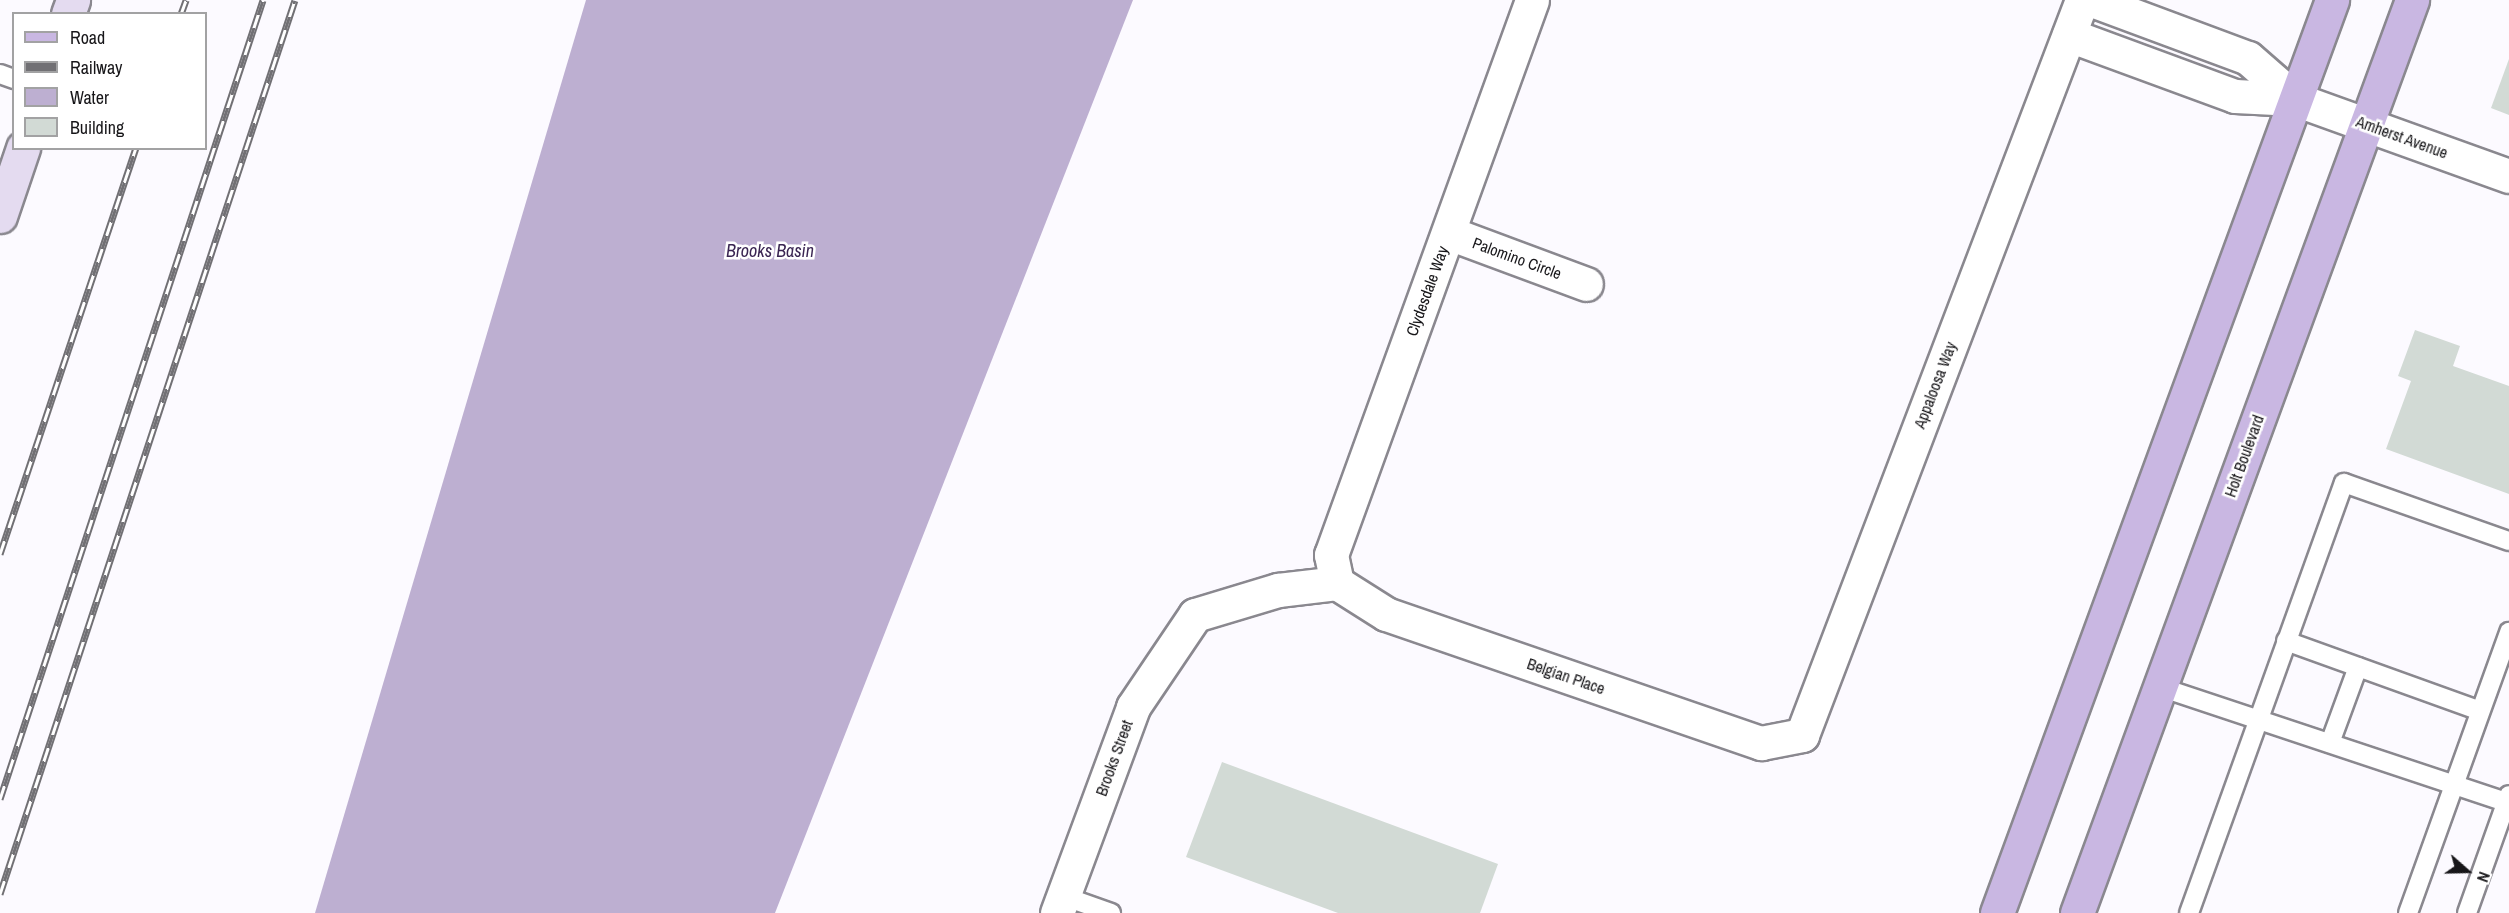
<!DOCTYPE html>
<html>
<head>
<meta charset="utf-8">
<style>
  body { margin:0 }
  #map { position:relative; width:2509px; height:913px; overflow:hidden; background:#fcfaff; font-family:"Archivo Narrow",sans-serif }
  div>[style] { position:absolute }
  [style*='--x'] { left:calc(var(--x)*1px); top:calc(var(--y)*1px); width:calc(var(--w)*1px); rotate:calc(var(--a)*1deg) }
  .water>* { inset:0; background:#bdafd1 }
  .building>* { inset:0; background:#d2dad5 }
  .roads { filter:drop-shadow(2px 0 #8a888f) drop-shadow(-2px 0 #8a888f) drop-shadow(0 2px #8a888f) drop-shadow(0 -2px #8a888f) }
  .lane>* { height:18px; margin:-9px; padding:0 9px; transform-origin:9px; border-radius:9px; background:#fff }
  .street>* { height:33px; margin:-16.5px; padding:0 16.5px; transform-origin:16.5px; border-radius:16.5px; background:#fff }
  .secondary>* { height:33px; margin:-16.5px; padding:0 16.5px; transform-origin:16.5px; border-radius:16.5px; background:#e4dbf0 }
  .primary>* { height:33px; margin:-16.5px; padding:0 16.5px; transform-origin:16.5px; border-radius:16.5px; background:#c9b7e2 }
  .rail>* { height:7px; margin-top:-3.5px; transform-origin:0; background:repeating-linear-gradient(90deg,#fff 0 14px,#717074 0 28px); box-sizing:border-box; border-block:2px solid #717074 }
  span { translate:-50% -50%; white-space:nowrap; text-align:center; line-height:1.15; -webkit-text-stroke:5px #fff; paint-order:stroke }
  .street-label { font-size:16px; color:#171619 }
  .water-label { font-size:18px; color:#3a2552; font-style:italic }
  .legend { position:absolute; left:12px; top:12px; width:195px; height:138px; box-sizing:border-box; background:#fff; border:2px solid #a2a2a3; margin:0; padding:8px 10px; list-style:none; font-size:18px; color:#171619 }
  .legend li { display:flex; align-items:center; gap:12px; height:30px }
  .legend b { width:30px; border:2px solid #a2a2a3 }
  .north { position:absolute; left:2437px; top:841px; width:60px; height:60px; -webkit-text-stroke:4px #fff; paint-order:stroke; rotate:110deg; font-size:16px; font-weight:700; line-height:24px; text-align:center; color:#171619 }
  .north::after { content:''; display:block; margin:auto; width:21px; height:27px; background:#171619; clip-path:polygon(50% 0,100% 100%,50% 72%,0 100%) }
</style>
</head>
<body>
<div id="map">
  <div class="water">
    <div style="clip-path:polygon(586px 0,1133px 0,775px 913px,315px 913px)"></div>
  </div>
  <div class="building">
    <div style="clip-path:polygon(2509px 59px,2509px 115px,2491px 108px)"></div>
    <div style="clip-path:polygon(2415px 330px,2460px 346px,2453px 366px,2509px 386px,2509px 494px,2386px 449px,2411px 381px,2398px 376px)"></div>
    <div style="clip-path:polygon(1222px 762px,1498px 864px,1480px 913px,1338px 913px,1186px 857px)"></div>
  </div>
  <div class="roads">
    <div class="lane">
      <div style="--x:0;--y:74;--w:15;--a:20"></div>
      <div style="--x:2286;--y:641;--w:206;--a:19.8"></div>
      <div style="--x:2160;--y:687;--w:368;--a:18.4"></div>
      <div style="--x:2330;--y:743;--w:81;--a:-69.8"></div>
      <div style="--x:1063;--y:896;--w:51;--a:19.5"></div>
      <div style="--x:2189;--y:913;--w:457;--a:-70.2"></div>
      <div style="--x:2344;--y:483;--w:175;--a:19.4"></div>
      <div style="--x:2408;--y:913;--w:299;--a:-70.2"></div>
      <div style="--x:2467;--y:913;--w:125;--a:-70.4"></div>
    </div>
    <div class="street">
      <div style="--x:2092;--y:0;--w:166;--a:20.4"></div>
      <div style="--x:2248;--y:58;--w:62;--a:41.1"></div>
      <div style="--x:2069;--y:35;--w:177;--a:20.2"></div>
      <div style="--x:2235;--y:96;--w:60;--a:2.9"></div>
      <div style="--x:2295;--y:99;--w:227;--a:19.8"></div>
      <div style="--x:1449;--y:233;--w:146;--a:20.4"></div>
      <div style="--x:1337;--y:583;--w:58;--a:32.3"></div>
      <div style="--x:1386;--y:614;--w:397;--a:19"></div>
      <div style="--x:1761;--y:743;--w:42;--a:-11"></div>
      <div style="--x:1802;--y:735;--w:787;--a:-69.15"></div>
      <div style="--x:1337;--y:583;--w:29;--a:-102"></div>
      <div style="--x:1331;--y:555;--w:590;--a:-70.09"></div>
      <div style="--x:1057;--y:913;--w:220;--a:-69.7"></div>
      <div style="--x:1133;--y:707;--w:111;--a:-56"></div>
      <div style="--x:1195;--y:615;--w:87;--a:-16.8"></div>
      <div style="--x:1278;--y:590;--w:59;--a:-6.8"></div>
    </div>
    <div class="secondary">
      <div style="--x:68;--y:14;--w:15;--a:-70"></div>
      <div style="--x:0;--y:216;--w:72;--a:-71.3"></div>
    </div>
    <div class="primary">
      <div style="--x:1997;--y:913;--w:973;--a:-69.85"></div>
      <div style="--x:2077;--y:913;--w:973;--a:-69.85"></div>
    </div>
  </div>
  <div class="rail">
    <div style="--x:181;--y:14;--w:15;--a:-70"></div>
    <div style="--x:0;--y:554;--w:428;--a:-71.5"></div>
    <div style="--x:0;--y:799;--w:841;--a:-71.78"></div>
    <div style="--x:0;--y:894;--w:941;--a:-71.74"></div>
  </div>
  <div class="street-label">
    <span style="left:2402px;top:137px;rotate:20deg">Amherst Avenue</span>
    <span style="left:1517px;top:258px;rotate:20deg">Palomino Circle</span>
    <span style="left:1427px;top:291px;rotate:-70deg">Clydesdale Way</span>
    <span style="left:1935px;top:385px;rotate:-69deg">Appaloosa Way</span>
    <span style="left:2244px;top:456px;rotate:-70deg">Holt Boulevard</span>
    <span style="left:1566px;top:676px;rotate:19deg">Belgian Place</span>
    <span style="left:1114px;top:758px;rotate:-70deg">Brooks Street</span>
  </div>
  <div class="water-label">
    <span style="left:770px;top:251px">Brooks Basin</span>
  </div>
  <ul class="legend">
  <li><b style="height:8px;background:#c9b7e2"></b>Road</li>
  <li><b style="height:8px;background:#717074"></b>Railway</li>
  <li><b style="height:16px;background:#bdafd1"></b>Water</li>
  <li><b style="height:16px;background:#d2dad5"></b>Building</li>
  </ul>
  <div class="north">N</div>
</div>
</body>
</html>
